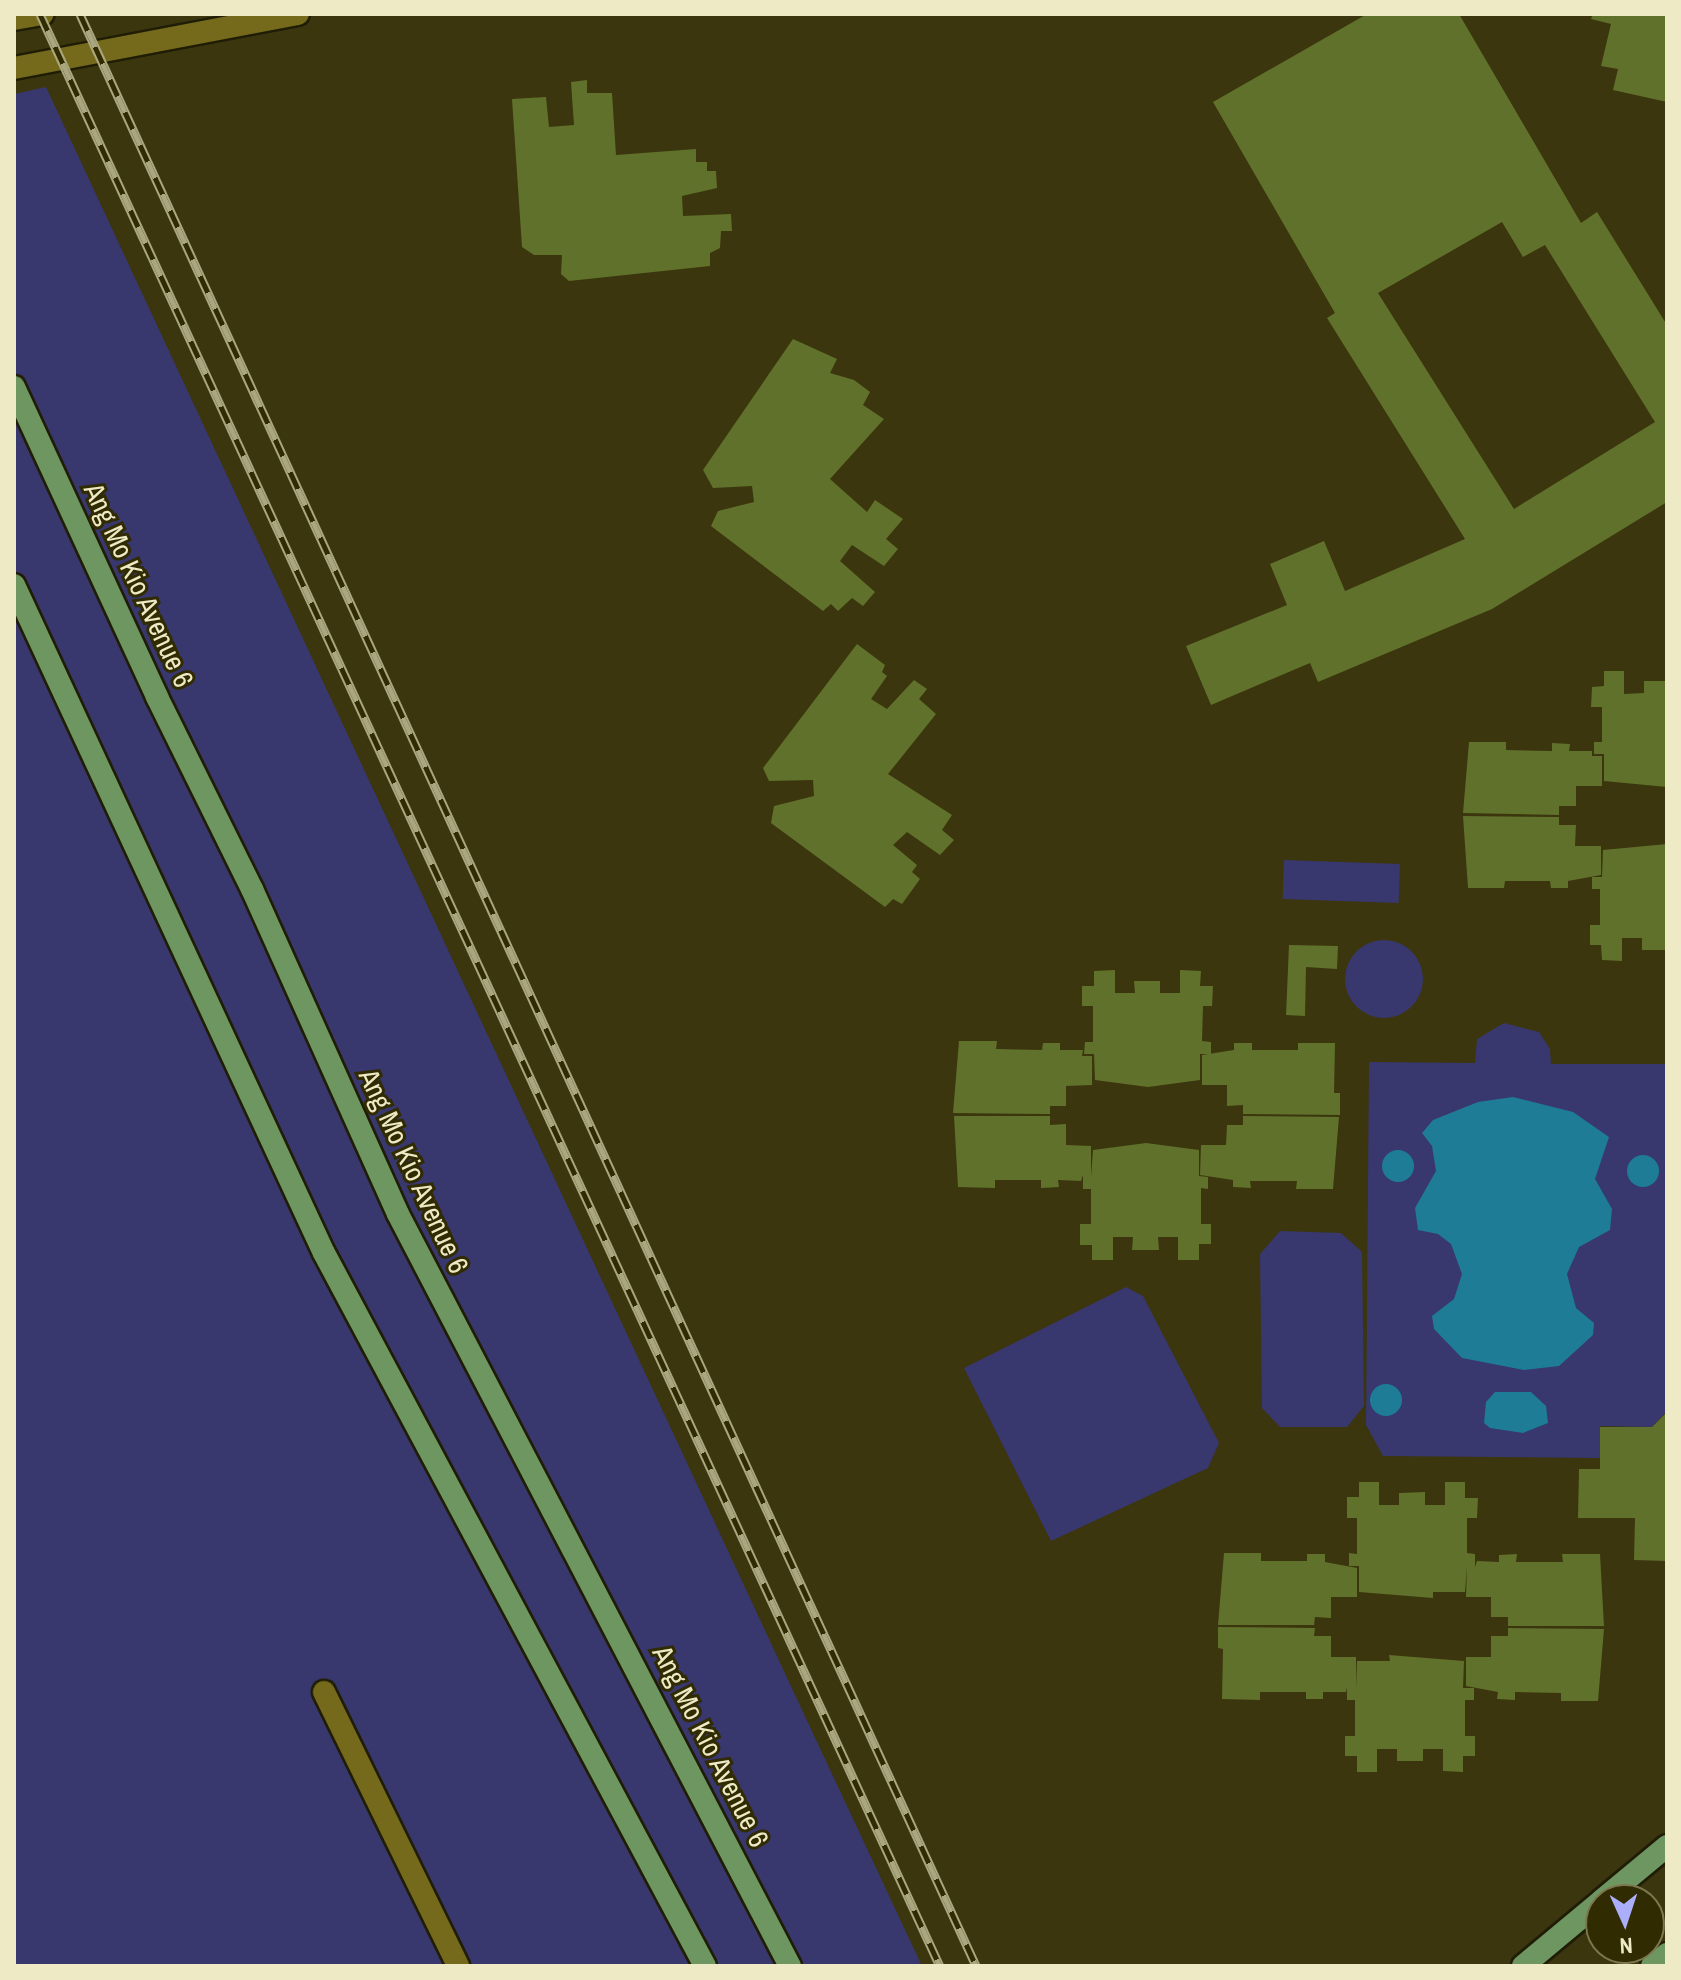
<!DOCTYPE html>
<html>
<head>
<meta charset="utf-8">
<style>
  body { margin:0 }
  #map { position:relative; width:1681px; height:1980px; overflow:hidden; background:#3b360d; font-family:"Archivo Narrow",sans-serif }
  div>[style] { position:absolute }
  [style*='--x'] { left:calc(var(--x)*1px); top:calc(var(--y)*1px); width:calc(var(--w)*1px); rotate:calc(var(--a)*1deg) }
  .green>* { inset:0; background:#38376e; transform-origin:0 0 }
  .round { border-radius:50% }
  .water>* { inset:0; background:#1e7c96 }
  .building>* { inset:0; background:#60712c }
  .roads { filter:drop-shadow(2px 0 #201d06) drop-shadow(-2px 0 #201d06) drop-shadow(0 2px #201d06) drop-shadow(0 -2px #201d06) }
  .service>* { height:22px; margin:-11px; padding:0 11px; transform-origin:11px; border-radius:11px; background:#756a1c }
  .tertiary>* { height:22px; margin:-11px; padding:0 11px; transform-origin:11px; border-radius:11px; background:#756a1c }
  .primary>* { height:22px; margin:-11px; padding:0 11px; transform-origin:11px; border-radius:11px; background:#6e9661 }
  .rail>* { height:9px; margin-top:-4.5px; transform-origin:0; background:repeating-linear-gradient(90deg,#312b02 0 18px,#aaa67f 0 36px); box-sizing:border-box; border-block:2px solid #aaa67f }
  span { translate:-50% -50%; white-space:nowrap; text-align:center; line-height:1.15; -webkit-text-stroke:6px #312b02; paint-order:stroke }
  .street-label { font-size:28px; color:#eeeac5 }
  .frame { position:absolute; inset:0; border:16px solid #eeeac5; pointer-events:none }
  .north { position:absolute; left:1585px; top:1884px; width:80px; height:80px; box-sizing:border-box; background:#312b02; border:2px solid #7d7750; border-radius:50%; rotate:177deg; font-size:22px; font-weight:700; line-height:32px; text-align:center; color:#eeeac5 }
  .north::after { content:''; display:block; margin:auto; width:28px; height:36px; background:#abaffb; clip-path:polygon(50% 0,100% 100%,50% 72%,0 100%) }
</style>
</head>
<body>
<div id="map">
  <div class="green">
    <div style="clip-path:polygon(46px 87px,810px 1727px,922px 1966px,14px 1966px,14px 94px)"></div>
    <div style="left:1284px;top:860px;width:116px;height:39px;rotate:2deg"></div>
    <div class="round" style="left:1345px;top:940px;width:78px;height:78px"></div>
    <div style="clip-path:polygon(1504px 1023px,1539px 1032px,1550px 1049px,1551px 1064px,1667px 1064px,1667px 1411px,1652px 1427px,1600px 1426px,1600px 1458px,1383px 1456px,1366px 1425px,1369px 1062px,1475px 1063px,1477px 1039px)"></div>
    <div style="clip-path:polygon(1280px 1231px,1341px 1233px,1362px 1252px,1364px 1406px,1347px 1427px,1280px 1427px,1262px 1408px,1260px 1254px)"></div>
    <div style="clip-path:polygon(1126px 1287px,1143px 1296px,1219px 1443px,1208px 1468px,1051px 1541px,964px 1368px)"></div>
  </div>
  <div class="water">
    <div style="clip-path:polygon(1513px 1097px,1573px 1112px,1609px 1137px,1595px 1179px,1612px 1209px,1610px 1230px,1579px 1247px,1567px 1274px,1576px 1308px,1594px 1323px,1593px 1335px,1559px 1366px,1524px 1370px,1462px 1358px,1434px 1329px,1432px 1316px,1454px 1299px,1462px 1274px,1451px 1244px,1438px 1234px,1418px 1230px,1415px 1208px,1436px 1171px,1432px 1146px,1422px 1133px,1433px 1120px,1478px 1102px)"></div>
    <div class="round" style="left:1382px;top:1150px;width:32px;height:32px"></div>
    <div class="round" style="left:1627px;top:1155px;width:32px;height:32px"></div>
    <div class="round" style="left:1370px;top:1384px;width:32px;height:32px"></div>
    <div style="clip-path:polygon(1495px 1392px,1531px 1392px,1546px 1406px,1548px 1423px,1523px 1433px,1490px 1428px,1484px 1423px,1486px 1402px)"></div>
  </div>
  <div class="building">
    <div style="clip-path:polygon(evenodd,1367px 14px,1459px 14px,1581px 223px,1597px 212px,1667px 325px,1667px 502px,1492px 609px,1318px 682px,1310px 663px,1211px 705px,1186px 646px,1287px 605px,1270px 564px,1324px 541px,1345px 591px,1465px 539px,1327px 318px,1335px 313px,1213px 102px,1367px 14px,1502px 222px,1523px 257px,1545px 245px,1655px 422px,1514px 509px,1378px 293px,1502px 222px)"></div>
    <div style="clip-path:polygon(1593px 14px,1667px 14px,1667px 102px,1613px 90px,1618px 69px,1601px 66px,1611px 24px,1591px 19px)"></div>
    <div style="clip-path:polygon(587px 80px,587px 93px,612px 93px,616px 155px,696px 149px,696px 162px,707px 162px,707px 171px,716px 171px,717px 188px,682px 196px,683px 216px,731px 214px,732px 231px,721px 231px,720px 248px,710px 253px,710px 266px,569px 281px,561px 274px,562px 255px,534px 255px,522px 247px,512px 99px,546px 97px,549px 127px,574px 125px,571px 82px)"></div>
    <div style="clip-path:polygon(793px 339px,837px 359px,830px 373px,854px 380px,870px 392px,863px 405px,884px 419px,830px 479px,867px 512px,875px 500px,903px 519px,886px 539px,898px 549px,884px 566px,852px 545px,840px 561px,875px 592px,863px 606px,852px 598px,838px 611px,831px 604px,823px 611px,711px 526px,718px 511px,754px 502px,752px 486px,713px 488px,703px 470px)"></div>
    <div style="clip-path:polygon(857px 644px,885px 665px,882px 672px,887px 676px,871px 699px,887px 709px,914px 680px,927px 689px,919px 699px,936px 714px,888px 774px,952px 815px,942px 830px,954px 840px,940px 855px,907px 832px,893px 845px,917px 865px,912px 872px,920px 879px,902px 904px,893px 899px,885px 907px,771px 823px,774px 806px,814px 796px,813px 780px,769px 781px,763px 768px)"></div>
    <div style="clip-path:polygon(1604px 671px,1624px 671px,1624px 694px,1644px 693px,1644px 681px,1667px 681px,1667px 787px,1604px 781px,1604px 754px,1594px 754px,1594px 742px,1602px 742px,1602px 707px,1591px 707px,1592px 687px,1604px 686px)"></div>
    <div style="clip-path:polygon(1469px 742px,1506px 742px,1506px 750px,1552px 751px,1552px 743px,1570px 744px,1569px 751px,1592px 751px,1592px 756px,1602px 756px,1602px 786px,1576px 786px,1576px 806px,1559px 806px,1559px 815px,1463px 813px)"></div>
    <div style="clip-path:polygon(1463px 816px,1559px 817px,1559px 825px,1576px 825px,1575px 846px,1601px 846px,1601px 875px,1568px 881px,1568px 888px,1551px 888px,1550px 881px,1505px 881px,1504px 888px,1468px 888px)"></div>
    <div style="clip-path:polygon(1667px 844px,1667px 950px,1642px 950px,1642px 938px,1622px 938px,1622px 961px,1602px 960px,1601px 945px,1590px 945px,1590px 925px,1600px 925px,1600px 889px,1592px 889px,1592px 877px,1602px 877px,1603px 850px)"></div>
    <div style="clip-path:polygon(1289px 945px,1338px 946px,1337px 969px,1306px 967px,1305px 1016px,1286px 1015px)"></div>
    <div style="clip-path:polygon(1115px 970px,1115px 993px,1135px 993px,1134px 981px,1160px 981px,1160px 993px,1180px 993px,1180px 970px,1201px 971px,1200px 986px,1213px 986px,1212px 1006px,1203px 1006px,1202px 1041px,1211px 1042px,1211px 1054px,1200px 1054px,1200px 1080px,1148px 1087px,1095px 1080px,1094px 1054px,1084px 1054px,1085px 1042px,1093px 1042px,1093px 1006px,1082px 1006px,1082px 986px,1094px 986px,1094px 971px)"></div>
    <div style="clip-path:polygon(959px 1041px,997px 1041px,996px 1049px,1042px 1050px,1043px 1043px,1060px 1043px,1060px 1050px,1083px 1050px,1082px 1056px,1092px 1056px,1092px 1085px,1066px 1086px,1066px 1106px,1050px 1106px,1050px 1114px,953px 1113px)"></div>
    <div style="clip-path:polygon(1234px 1043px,1252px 1043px,1252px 1050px,1298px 1050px,1298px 1043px,1335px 1043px,1334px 1093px,1340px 1093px,1340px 1115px,1243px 1114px,1243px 1105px,1227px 1106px,1227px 1085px,1202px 1085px,1202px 1055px,1234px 1050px)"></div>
    <div style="clip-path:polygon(954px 1116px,1050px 1116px,1050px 1125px,1066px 1124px,1066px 1145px,1091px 1146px,1091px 1177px,1093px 1150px,1146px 1143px,1199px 1150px,1199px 1176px,1208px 1177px,1208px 1189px,1201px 1188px,1201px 1224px,1211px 1224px,1211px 1244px,1199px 1244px,1199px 1260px,1178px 1260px,1178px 1237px,1158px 1237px,1159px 1250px,1132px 1250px,1133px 1237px,1113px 1237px,1113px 1260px,1092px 1260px,1092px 1245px,1080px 1245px,1080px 1224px,1091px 1224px,1091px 1189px,1083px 1189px,1083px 1175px,1081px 1181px,1058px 1180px,1059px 1187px,1041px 1188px,1041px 1180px,995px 1180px,995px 1188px,958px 1187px)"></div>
    <div style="clip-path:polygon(1243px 1116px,1339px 1117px,1333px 1189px,1296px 1189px,1297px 1181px,1250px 1181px,1251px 1188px,1233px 1187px,1233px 1180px,1200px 1175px,1201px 1145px,1226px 1145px,1227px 1125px,1243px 1125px)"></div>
    <div style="clip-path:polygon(1667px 1412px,1667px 1561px,1634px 1560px,1635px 1518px,1578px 1518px,1579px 1469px,1600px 1469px,1600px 1427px,1652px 1427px)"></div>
    <div style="clip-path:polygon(1359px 1482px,1379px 1482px,1379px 1505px,1399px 1505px,1399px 1493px,1425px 1492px,1425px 1505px,1445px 1505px,1445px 1482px,1465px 1482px,1465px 1498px,1478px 1498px,1477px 1518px,1467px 1518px,1467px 1553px,1475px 1554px,1475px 1567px,1477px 1561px,1499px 1562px,1499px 1555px,1517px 1554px,1516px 1562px,1563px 1562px,1562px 1554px,1600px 1554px,1604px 1626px,1508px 1626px,1508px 1617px,1491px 1617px,1491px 1597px,1466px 1597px,1467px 1566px,1465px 1592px,1433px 1592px,1433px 1598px,1359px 1592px,1359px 1566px,1349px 1566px,1349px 1553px,1357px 1554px,1357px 1518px,1347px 1518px,1347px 1497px,1359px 1497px)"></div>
    <div style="clip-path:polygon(1224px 1553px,1261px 1553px,1261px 1561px,1307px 1561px,1307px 1554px,1325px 1554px,1325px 1562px,1357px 1568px,1357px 1597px,1331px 1597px,1331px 1618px,1315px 1617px,1314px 1625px,1218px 1625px)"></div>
    <div style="clip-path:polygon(1218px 1627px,1315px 1628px,1314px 1636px,1331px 1636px,1331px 1657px,1356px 1657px,1356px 1688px,1357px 1661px,1390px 1661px,1389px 1655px,1464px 1661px,1463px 1688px,1474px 1688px,1474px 1700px,1465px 1700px,1465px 1736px,1475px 1736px,1475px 1756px,1463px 1756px,1463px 1772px,1443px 1771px,1443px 1749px,1423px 1749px,1423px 1761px,1397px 1761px,1397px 1749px,1377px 1749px,1377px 1772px,1357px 1772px,1357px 1756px,1345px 1756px,1345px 1736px,1355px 1736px,1355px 1700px,1347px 1700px,1347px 1687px,1346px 1692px,1323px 1692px,1323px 1699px,1306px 1699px,1306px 1692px,1260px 1692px,1260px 1700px,1222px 1699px,1223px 1649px,1218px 1648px)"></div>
    <div style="clip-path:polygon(1508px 1628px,1604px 1629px,1598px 1701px,1561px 1701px,1561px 1693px,1515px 1692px,1515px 1700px,1497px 1699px,1498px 1692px,1466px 1686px,1466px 1657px,1491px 1657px,1491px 1636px,1508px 1636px)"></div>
  </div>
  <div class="roads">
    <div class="service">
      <div style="--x:324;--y:1692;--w:305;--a:63.9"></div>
    </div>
    <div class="tertiary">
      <div style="--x:14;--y:19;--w:29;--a:-10"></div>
      <div style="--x:14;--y:68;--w:289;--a:-10.8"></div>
    </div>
    <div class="primary">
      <div style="--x:14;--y:387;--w:341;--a:65.2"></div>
      <div style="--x:157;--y:697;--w:214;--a:63.7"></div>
      <div style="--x:252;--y:889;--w:356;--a:65.8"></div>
      <div style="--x:398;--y:1214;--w:848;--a:62.47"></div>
      <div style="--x:14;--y:585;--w:736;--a:65.11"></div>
      <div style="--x:324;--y:1253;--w:808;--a:61.88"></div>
      <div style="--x:1602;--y:1900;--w:85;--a:-39.7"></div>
      <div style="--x:1523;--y:1966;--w:102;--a:-39.8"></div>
      <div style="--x:1652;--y:1966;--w:19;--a:-39"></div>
    </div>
  </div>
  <div class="rail">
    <div style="--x:40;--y:14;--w:2149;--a:65.25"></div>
    <div style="--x:80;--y:14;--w:2148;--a:65.34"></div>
  </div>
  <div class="street-label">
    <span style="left:139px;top:585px;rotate:65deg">Ang Mo Kio Avenue 6</span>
    <span style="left:414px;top:1171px;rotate:65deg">Ang Mo Kio Avenue 6</span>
    <span style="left:711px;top:1746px;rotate:63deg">Ang Mo Kio Avenue 6</span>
  </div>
  <div class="frame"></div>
  <div class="north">N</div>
</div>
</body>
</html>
